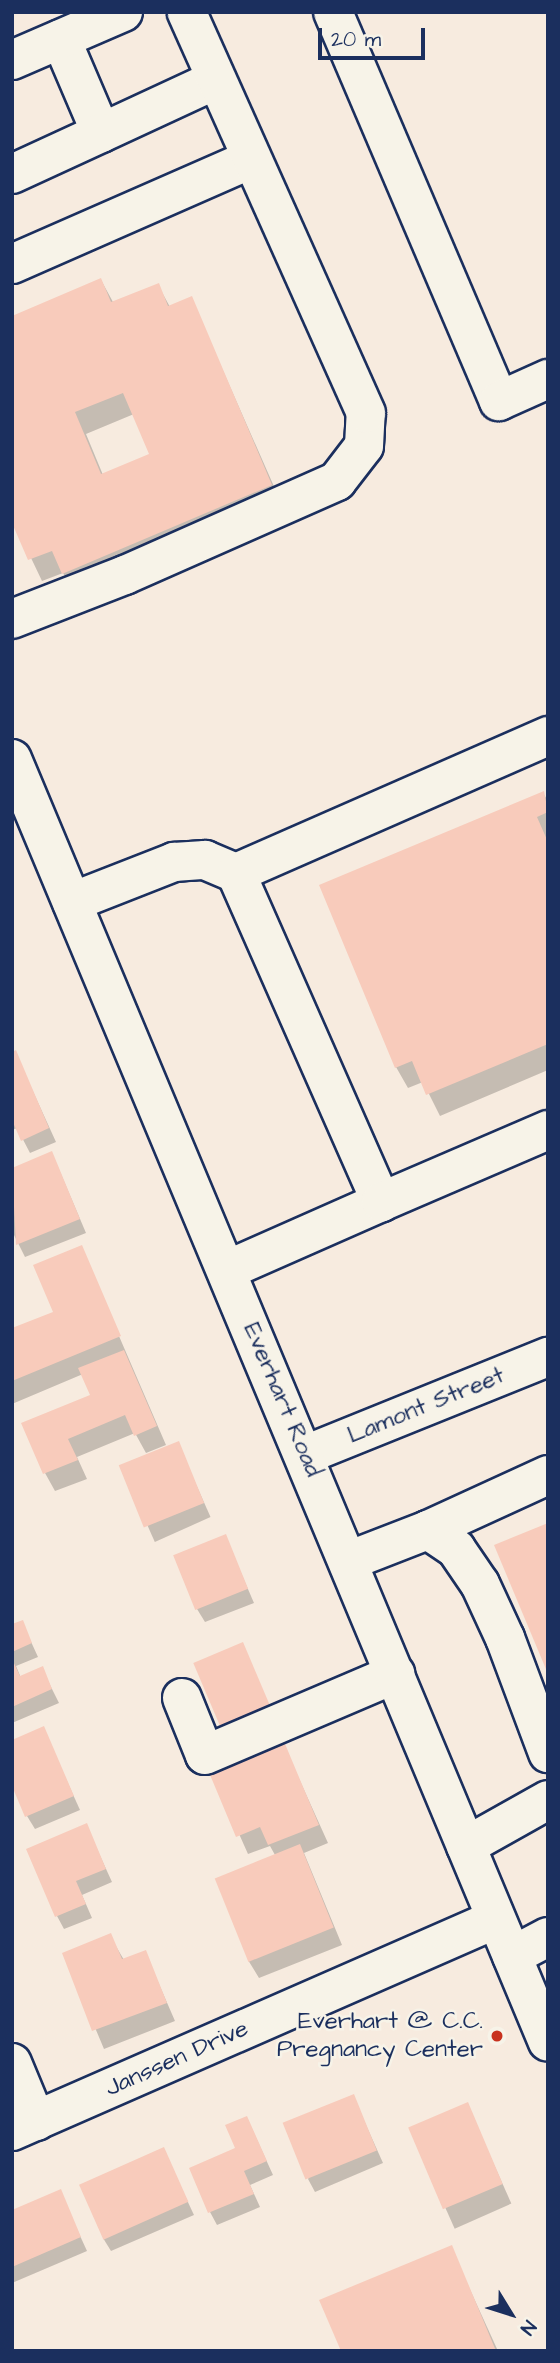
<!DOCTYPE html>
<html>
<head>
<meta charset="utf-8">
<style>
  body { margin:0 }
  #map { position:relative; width:560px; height:2363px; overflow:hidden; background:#f7ebdf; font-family:"Architects Daughter",sans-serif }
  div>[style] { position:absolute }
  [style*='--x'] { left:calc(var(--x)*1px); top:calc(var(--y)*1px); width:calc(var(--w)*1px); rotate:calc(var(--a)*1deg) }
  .shadow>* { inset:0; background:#0003; transform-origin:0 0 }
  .building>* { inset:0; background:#f8cbbb; transform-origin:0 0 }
  .roads { filter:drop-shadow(2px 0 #1b2f5e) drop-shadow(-2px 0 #1b2f5e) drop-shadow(0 2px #1b2f5e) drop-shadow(0 -2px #1b2f5e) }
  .minor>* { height:38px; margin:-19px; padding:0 19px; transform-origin:19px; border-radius:19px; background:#f7f3e8 }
  .major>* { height:38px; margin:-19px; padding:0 19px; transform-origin:19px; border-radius:19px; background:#f7f3e8 }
  .dots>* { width:19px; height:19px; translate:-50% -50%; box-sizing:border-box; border:4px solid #f7f3e8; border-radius:50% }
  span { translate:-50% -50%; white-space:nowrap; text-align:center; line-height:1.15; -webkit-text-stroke:5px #f7f3e8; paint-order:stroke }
  .street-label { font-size:24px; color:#1b2f5e }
  .poi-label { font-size:24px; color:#1b2f5e }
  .right { translate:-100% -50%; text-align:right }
  .frame { position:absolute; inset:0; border:14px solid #1b2f5e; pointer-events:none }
  .north { position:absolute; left:476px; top:2279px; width:70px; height:70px; -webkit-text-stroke:5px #f7f3e8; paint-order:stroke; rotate:128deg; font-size:19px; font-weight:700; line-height:28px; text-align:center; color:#1b2f5e }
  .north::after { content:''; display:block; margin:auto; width:24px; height:32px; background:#1b2f5e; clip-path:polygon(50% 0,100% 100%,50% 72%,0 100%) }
  .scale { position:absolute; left:318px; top:28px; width:107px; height:32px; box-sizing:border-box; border:4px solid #1b2f5e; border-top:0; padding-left:9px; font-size:21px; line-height:24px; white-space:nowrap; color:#1b2f5e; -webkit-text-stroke:5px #f7f3e8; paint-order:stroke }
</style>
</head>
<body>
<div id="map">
  <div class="shadow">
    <div style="clip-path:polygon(evenodd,101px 280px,113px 302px,158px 285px,170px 307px,191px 298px,283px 507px,75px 595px,63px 573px,42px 581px,12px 518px,101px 280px,134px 414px,151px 455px,103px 475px,86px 434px,134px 414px)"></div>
    <div style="clip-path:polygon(543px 793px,548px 801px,548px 1070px,440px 1116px,423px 1082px,408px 1088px,396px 1067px)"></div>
    <div style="clip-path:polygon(15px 1052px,56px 1142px,30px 1153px,17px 1128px,12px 1130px)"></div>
    <div style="clip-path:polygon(52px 1153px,86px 1233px,25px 1257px,12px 1231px,12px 1170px)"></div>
    <div style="clip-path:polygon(81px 1248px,166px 1445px,146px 1453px,135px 1433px,77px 1457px,87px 1479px,55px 1491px,45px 1473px,92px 1396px,83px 1374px,12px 1404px,12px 1330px,55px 1313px)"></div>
    <div style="left:178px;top:1444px;width:80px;height:61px;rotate:66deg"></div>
    <div style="clip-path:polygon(225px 1536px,254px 1603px,205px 1622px,197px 1609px)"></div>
    <div style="clip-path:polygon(22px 1622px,38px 1657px,16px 1666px,21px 1678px,42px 1669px,59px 1703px,12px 1723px,12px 1626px)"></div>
    <div style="clip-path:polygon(43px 1728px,80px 1810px,35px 1829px,27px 1816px)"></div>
    <div style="clip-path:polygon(282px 1741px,328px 1843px,304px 1853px,342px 1945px,259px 1978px,248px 1960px,275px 1855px,270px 1846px,248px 1854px,211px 1771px)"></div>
    <div style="clip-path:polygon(86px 1825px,112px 1882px,82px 1895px,92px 1918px,64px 1929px,57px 1916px)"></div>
    <div style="clip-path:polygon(110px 1936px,124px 1960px,145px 1952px,175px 2021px,104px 2049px,64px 1954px)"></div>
    <div style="clip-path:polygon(353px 2096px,383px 2163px,315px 2192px,308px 2179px)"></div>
    <div style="left:467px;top:2104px;width:109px;height:62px;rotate:66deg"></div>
    <div style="clip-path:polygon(247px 2118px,273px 2175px,250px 2185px,260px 2207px,217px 2225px,210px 2212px)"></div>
    <div style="clip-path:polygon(163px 2149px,194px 2215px,111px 2251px,103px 2238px)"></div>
    <div style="clip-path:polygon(60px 2192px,87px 2251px,12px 2283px,12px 2212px)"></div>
    <div style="clip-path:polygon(451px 2248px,498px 2351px,342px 2351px)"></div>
  </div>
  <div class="building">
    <div style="clip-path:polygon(evenodd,101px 278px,111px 302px,159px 283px,168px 306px,192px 296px,272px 485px,62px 574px,52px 551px,28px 560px,12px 523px,12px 316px,101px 278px,123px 393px,149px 454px,101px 474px,75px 412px,123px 393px)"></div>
    <div style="clip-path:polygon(544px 791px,548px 812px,537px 817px,548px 842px,548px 1044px,426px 1095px,412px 1061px,395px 1068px,319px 885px)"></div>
    <div style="clip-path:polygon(16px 1050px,49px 1128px,21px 1141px,12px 1120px,12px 1052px)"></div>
    <div style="clip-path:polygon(52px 1151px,80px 1219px,16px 1245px,12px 1168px)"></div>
    <div style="clip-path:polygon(82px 1245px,121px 1336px,12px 1381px,12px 1328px,53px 1312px,33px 1265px)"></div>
    <div style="clip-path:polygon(124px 1350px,157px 1426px,134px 1436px,125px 1415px,68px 1439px,78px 1460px,43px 1474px,21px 1423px,90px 1395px,78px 1368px)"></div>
    <div style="left:179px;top:1441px;width:67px;height:65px;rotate:68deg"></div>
    <div style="clip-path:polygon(548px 1523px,548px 1674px,494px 1545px)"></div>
    <div style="left:226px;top:1534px;width:59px;height:57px;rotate:68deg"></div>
    <div style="clip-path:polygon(23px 1620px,32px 1643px,12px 1652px,12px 1624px)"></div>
    <div style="left:243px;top:1642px;width:82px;height:54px;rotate:67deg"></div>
    <div style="clip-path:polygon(12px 1659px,20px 1676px,43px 1666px,52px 1689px,12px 1707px)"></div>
    <div style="clip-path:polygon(44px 1726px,74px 1796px,25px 1817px,12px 1786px,12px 1740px)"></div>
    <div style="clip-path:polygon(283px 1739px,319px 1825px,268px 1845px,260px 1827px,236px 1837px,208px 1770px)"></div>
    <div style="clip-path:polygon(87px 1823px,106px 1869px,76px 1881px,86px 1904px,55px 1917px,26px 1849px)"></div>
    <div style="left:300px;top:1844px;width:90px;height:92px;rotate:68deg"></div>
    <div style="clip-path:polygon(111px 1933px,122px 1959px,146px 1950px,167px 2003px,92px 2031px,62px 1953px)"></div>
    <div style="left:354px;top:2094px;width:61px;height:77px;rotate:68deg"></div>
    <div style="left:468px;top:2102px;width:89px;height:65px;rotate:67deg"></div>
    <div style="clip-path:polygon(247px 2116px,267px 2161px,244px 2171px,254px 2194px,208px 2213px,189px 2168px,235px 2148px,225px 2125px)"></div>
    <div style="left:164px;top:2147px;width:60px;height:93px;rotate:66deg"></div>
    <div style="clip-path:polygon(61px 2189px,81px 2237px,12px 2267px,12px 2210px)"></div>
    <div style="clip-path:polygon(452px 2245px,496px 2351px,341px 2351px,319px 2300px)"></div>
  </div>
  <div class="roads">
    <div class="minor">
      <div style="--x:333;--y:12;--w:423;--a:66.9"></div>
      <div style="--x:499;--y:401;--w:54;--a:-24.2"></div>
      <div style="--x:61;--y:39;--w:102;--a:66.9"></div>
      <div style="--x:101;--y:133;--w:126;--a:-24.9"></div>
      <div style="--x:12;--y:174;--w:98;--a:-24.7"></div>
      <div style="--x:12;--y:264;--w:261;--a:-23.7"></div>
      <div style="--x:12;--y:619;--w:121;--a:-21.3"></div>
      <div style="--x:125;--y:575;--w:232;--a:-23.9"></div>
      <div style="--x:337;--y:481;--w:44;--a:-52.4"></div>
      <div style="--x:364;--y:446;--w:33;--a:-87"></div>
      <div style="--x:366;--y:413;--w:439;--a:-114.1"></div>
      <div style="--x:236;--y:873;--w:341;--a:-23.7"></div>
      <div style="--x:72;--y:902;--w:110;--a:-21.4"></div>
      <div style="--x:174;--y:862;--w:31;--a:-4"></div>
      <div style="--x:205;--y:860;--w:34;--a:23"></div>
      <div style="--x:236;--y:873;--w:360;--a:66.2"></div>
      <div style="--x:381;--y:1202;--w:168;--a:156.2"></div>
      <div style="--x:381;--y:1202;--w:182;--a:-23.3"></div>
      <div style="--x:305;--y:1455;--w:262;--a:-22"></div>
      <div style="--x:428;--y:1530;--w:132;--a:-24.6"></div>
      <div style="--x:348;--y:1561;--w:86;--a:-21.2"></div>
      <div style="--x:428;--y:1530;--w:34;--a:34"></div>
      <div style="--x:456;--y:1549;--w:42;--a:55.6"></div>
      <div style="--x:480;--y:1584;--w:60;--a:65.2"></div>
      <div style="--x:505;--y:1638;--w:123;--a:69.5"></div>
      <div style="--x:182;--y:1698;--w:61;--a:68"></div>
      <div style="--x:205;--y:1755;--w:207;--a:-23.1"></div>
      <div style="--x:466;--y:1846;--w:94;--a:-29.3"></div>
      <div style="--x:512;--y:1956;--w:41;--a:-27.8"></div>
      <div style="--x:12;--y:2063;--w:63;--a:67.5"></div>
      <div style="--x:12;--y:2131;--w:528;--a:-23.65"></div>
    </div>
    <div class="major">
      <div style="--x:12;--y:60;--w:121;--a:-23.4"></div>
      <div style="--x:12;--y:759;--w:1390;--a:67.33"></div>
    </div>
  </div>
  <div class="dots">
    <div style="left:497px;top:2036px;background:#c8321e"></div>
  </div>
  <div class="street-label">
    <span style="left:282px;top:1400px;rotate:67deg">Everhart Road</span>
    <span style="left:426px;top:1406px;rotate:-22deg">Lamont Street</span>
    <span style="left:177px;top:2059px;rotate:-24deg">Janssen Drive</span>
  </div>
  <div class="poi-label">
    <span class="right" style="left:483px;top:2036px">Everhart @ C.C.<br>Pregnancy Center</span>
  </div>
  <div class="frame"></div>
  <div class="north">N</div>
  <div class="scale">20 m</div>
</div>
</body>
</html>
